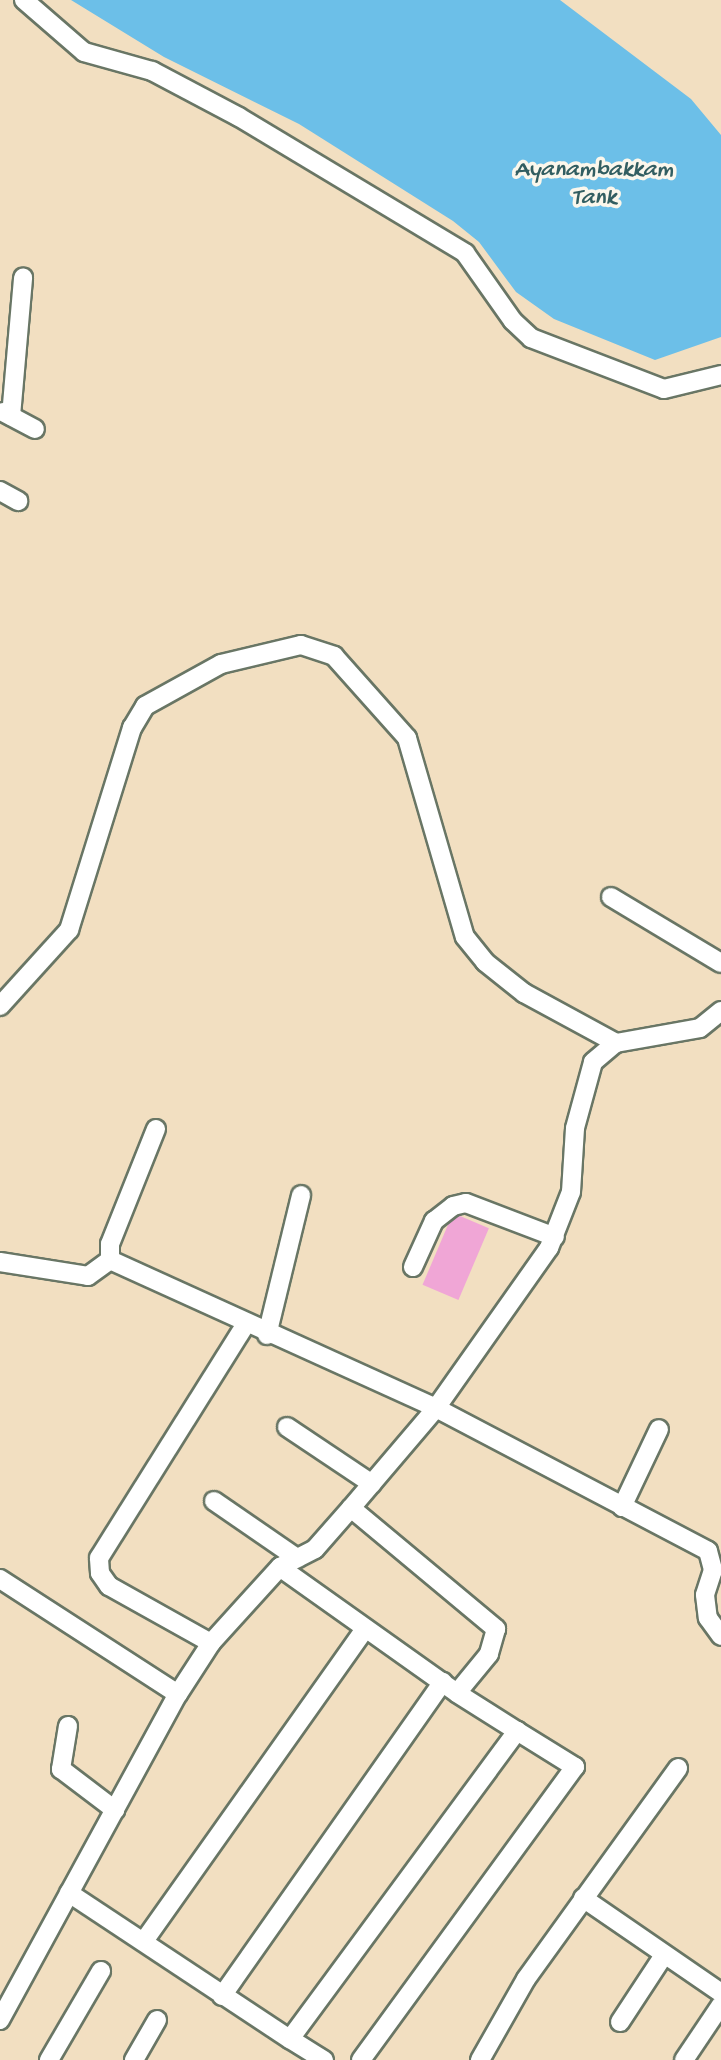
<!DOCTYPE html>
<html>
<head>
<meta charset="utf-8">
<style>
  body { margin:0 }
  #map { position:relative; width:721px; height:2060px; overflow:hidden; background:#f2dfc1; font-family:"Gochi Hand",sans-serif }
  div>[style] { position:absolute }
  [style*='--x'] { left:calc(var(--x)*1px); top:calc(var(--y)*1px); width:calc(var(--w)*1px); rotate:calc(var(--a)*1deg) }
  .water>* { inset:0; background:#6cbfe8 }
  .building>* { inset:0; background:#f0a6d6; transform-origin:0 0 }
  .roads { filter:drop-shadow(2px 0 #697665) drop-shadow(-2px 0 #697665) drop-shadow(0 2px #697665) drop-shadow(0 -2px #697665) }
  .minor>* { height:18px; margin:-9px; padding:0 9px; transform-origin:9px; border-radius:9px; background:#fff }
  span { translate:-50% -50%; white-space:nowrap; text-align:center; line-height:1.15; -webkit-text-stroke:7px #fbf7ec; paint-order:stroke }
  .water-label { font-size:24px; color:#325e61; font-style:italic }
</style>
</head>
<body>
<div id="map">
  <div class="water">
    <div style="clip-path:polygon(71px 0,560px 0,691px 99px,721px 135px,721px 337px,655px 360px,554px 319px,516px 292px,479px 242px,453px 221px,299px 124px,164px 57px)"></div>
  </div>
  <div class="building">
    <div style="left:453px;top:1213px;width:39px;height:78px;rotate:23deg"></div>
  </div>
  <div class="roads">
    <div class="minor">
      <div style="--x:24;--y:0;--w:79;--a:40.9"></div>
      <div style="--x:84;--y:52;--w:71;--a:15.6"></div>
      <div style="--x:152;--y:71;--w:98;--a:27.9"></div>
      <div style="--x:239;--y:117;--w:264;--a:31"></div>
      <div style="--x:465;--y:253;--w:83;--a:54.8"></div>
      <div style="--x:513;--y:321;--w:25;--a:43"></div>
      <div style="--x:531;--y:338;--w:142;--a:21"></div>
      <div style="--x:664;--y:389;--w:59;--a:-13.8"></div>
      <div style="--x:3;--y:412;--w:36;--a:28"></div>
      <div style="--x:11;--y:416;--w:139;--a:-85"></div>
      <div style="--x:0;--y:491;--w:21;--a:29"></div>
      <div style="--x:611;--y:897;--w:128;--a:31"></div>
      <div style="--x:0;--y:1006;--w:103;--a:-47.8"></div>
      <div style="--x:69;--y:930;--w:212;--a:-72.7"></div>
      <div style="--x:132;--y:728;--w:26;--a:-59"></div>
      <div style="--x:145;--y:706;--w:87;--a:-28.9"></div>
      <div style="--x:221;--y:664;--w:82;--a:-13.4"></div>
      <div style="--x:301;--y:645;--w:35;--a:18"></div>
      <div style="--x:334;--y:656;--w:110;--a:48.3"></div>
      <div style="--x:407;--y:738;--w:207;--a:73.8"></div>
      <div style="--x:465;--y:937;--w:32;--a:51"></div>
      <div style="--x:485;--y:962;--w:50;--a:38.5"></div>
      <div style="--x:524;--y:993;--w:105;--a:28.5"></div>
      <div style="--x:156;--y:1129;--w:124;--a:111.8"></div>
      <div style="--x:110;--y:1244;--w:16;--a:90"></div>
      <div style="--x:110;--y:1260;--w:358;--a:24.4"></div>
      <div style="--x:436;--y:1408;--w:307;--a:27.7"></div>
      <div style="--x:708;--y:1551;--w:20;--a:75"></div>
      <div style="--x:713;--y:1570;--w:26;--a:108"></div>
      <div style="--x:705;--y:1595;--w:23;--a:83"></div>
      <div style="--x:708;--y:1618;--w:22;--a:54"></div>
      <div style="--x:0;--y:1262;--w:89;--a:9"></div>
      <div style="--x:88;--y:1276;--w:27;--a:-36"></div>
      <div style="--x:413;--y:1267;--w:51;--a:-65.5"></div>
      <div style="--x:434;--y:1221;--w:24;--a:-38"></div>
      <div style="--x:453;--y:1206;--w:13;--a:-13"></div>
      <div style="--x:466;--y:1203;--w:95;--a:20.9"></div>
      <div style="--x:267;--y:1335;--w:144;--a:-76.3"></div>
      <div style="--x:287;--y:1427;--w:102;--a:33.8"></div>
      <div style="--x:214;--y:1501;--w:101;--a:34.5"></div>
      <div style="--x:622;--y:1507;--w:86;--a:-64.6"></div>
      <div style="--x:351;--y:1508;--w:189;--a:39.8"></div>
      <div style="--x:496;--y:1629;--w:26;--a:106"></div>
      <div style="--x:489;--y:1654;--w:50;--a:129.4"></div>
      <div style="--x:0;--y:1579;--w:212;--a:32.9"></div>
      <div style="--x:211;--y:1643;--w:117;--a:-150.8"></div>
      <div style="--x:109;--y:1586;--w:16;--a:-125"></div>
      <div style="--x:100;--y:1573;--w:15;--a:-94"></div>
      <div style="--x:99;--y:1558;--w:275;--a:-57.9"></div>
      <div style="--x:68;--y:1726;--w:44;--a:99.2"></div>
      <div style="--x:61;--y:1769;--w:68;--a:37.2"></div>
      <div style="--x:69;--y:1893;--w:265;--a:33.5"></div>
      <div style="--x:290;--y:2039;--w:383;--a:-53.6"></div>
      <div style="--x:517;--y:1731;--w:71;--a:-147.7"></div>
      <div style="--x:457;--y:1693;--w:217;--a:-144.6"></div>
      <div style="--x:583;--y:1898;--w:168;--a:34.5"></div>
      <div style="--x:144;--y:1941;--w:382;--a:-54.7"></div>
      <div style="--x:222;--y:1996;--w:384;--a:-54.9"></div>
      <div style="--x:0;--y:2020;--w:371;--a:-61.4"></div>
      <div style="--x:178;--y:1694;--w:61;--a:-57.1"></div>
      <div style="--x:211;--y:1643;--w:103;--a:-47.8"></div>
      <div style="--x:280;--y:1567;--w:39;--a:-27"></div>
      <div style="--x:315;--y:1549;--w:55;--a:-48.7"></div>
      <div style="--x:351;--y:1508;--w:131;--a:-49.6"></div>
      <div style="--x:436;--y:1408;--w:196;--a:-54.8"></div>
      <div style="--x:549;--y:1248;--w:60;--a:-68.6"></div>
      <div style="--x:571;--y:1192;--w:64;--a:-86.4"></div>
      <div style="--x:575;--y:1128;--w:68;--a:-74.7"></div>
      <div style="--x:593;--y:1062;--w:30;--a:-40"></div>
      <div style="--x:616;--y:1043;--w:85;--a:-10.1"></div>
      <div style="--x:700;--y:1028;--w:27;--a:-39"></div>
      <div style="--x:620;--y:2022;--w:80;--a:-56.7"></div>
      <div style="--x:290;--y:2039;--w:40;--a:32"></div>
      <div style="--x:49;--y:2060;--w:103;--a:-59.7"></div>
      <div style="--x:134;--y:2060;--w:46;--a:-60.1"></div>
      <div style="--x:361;--y:2060;--w:363;--a:-53.9"></div>
      <div style="--x:575;--y:1767;--w:68;--a:-148.2"></div>
      <div style="--x:480;--y:2060;--w:93;--a:-60.4"></div>
      <div style="--x:526;--y:1979;--w:260;--a:-54.2"></div>
      <div style="--x:684;--y:2060;--w:66;--a:-56.1"></div>
    </div>
  </div>
  <div class="water-label">
    <span style="left:594px;top:185px">Ayanambakkam<br>Tank</span>
  </div>
</div>
</body>
</html>
